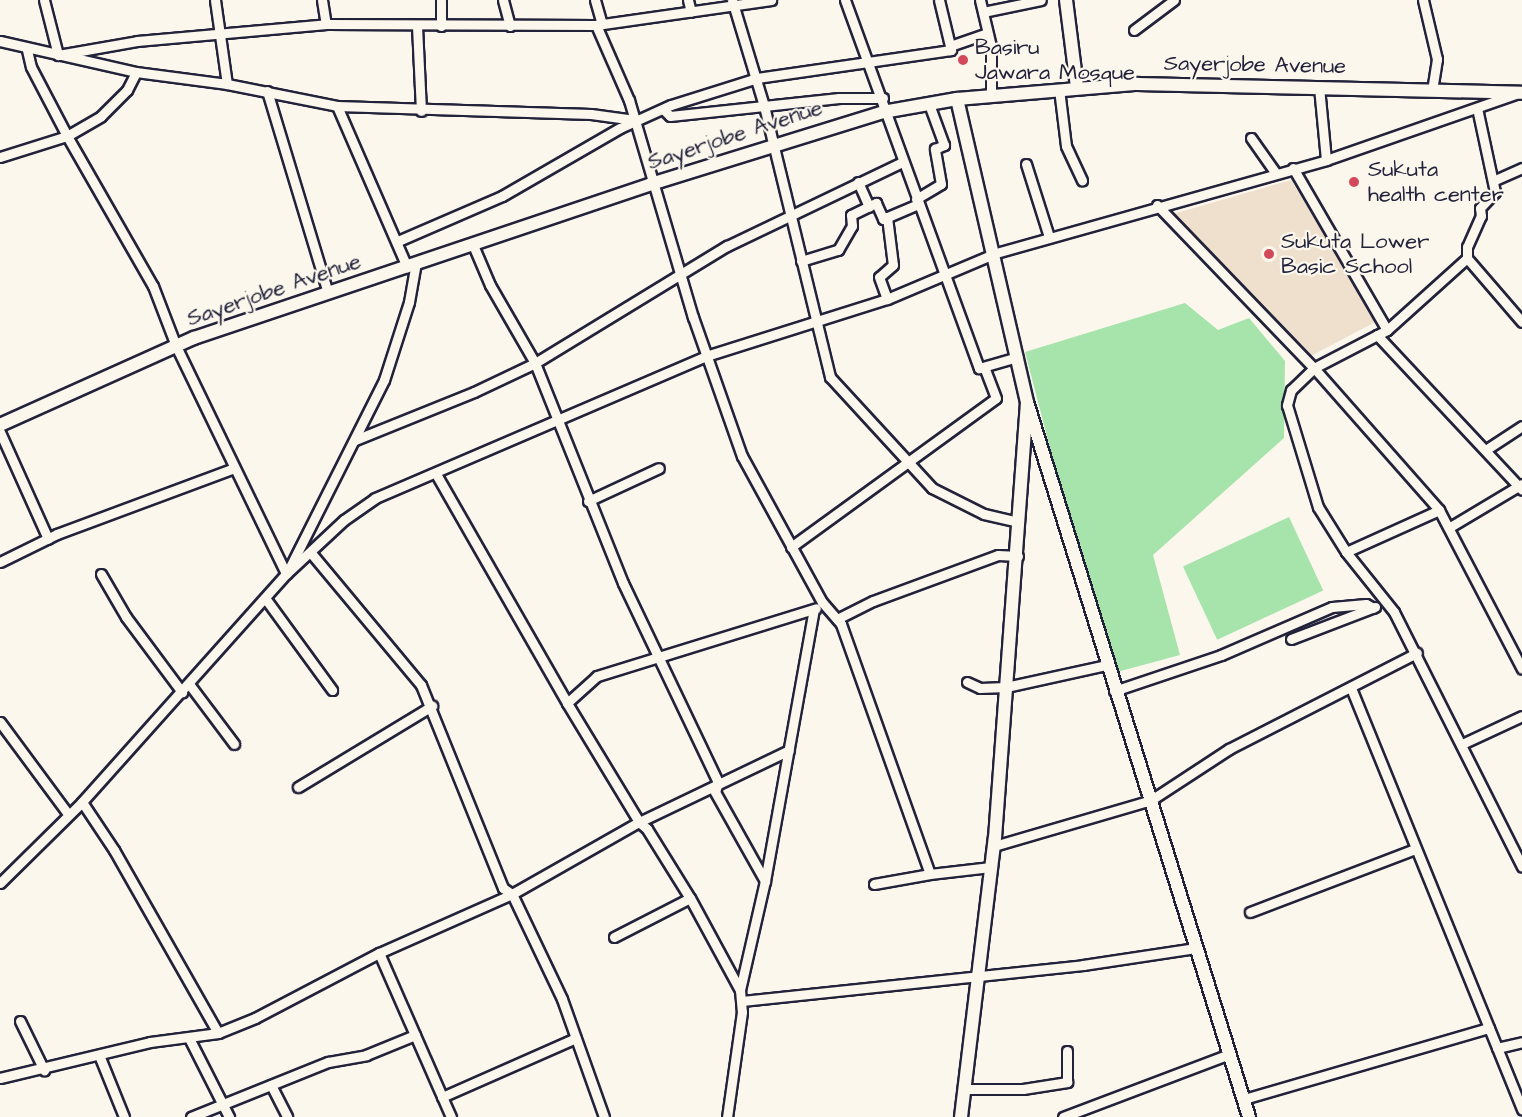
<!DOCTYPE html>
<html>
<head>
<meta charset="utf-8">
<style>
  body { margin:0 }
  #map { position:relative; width:1522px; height:1117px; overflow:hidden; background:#fbf7ec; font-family:"Architects Daughter",sans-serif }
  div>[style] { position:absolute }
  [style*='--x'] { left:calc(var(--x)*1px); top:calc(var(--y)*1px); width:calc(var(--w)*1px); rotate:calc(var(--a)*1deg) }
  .built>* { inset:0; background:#efe0cd }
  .green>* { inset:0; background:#a6e4ab; transform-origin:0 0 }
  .roads { filter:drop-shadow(2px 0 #22223b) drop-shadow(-2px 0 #22223b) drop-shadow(0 2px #22223b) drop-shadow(0 -2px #22223b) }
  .street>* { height:9px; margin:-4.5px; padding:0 4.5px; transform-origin:4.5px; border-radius:4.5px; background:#fbf7ec }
  .secondary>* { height:12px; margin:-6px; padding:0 6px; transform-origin:6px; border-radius:6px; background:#fbf7ec }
  .dots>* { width:16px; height:16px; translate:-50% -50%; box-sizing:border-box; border:3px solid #fbf7ec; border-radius:50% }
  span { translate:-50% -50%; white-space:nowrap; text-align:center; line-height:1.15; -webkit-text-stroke:4.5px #fbf7ec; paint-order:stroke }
  .poi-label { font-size:22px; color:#22223b }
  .left { translate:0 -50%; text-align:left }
  .street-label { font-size:22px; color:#22223b }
</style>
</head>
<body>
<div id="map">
  <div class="built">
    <div style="clip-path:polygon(1291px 180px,1377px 321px,1307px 358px,1166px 216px)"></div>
  </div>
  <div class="green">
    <div style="clip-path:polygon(1185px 303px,1218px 330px,1249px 318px,1285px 361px,1284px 438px,1153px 555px,1180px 655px,1117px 672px,1062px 494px,1025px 352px)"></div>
    <div style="left:1289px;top:517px;width:81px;height:117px;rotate:65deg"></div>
  </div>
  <div class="roads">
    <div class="street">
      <div style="--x:44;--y:0;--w:57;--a:75.7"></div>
      <div style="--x:58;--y:55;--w:80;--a:-10"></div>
      <div style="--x:137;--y:41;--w:190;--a:-5.1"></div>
      <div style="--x:326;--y:24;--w:270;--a:0.2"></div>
      <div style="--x:596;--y:25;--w:177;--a:-8.1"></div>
      <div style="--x:215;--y:0;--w:85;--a:81.9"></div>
      <div style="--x:322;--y:0;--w:24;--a:81"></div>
      <div style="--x:441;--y:0;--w:26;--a:90"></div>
      <div style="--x:503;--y:0;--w:27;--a:75"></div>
      <div style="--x:595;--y:0;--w:25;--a:74"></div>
      <div style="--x:688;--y:0;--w:12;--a:76"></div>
      <div style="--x:732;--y:0;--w:111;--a:73.2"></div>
      <div style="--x:764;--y:106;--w:279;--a:76.3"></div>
      <div style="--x:830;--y:377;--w:151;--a:47.4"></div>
      <div style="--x:932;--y:488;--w:58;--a:26.6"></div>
      <div style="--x:984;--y:514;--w:36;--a:13"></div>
      <div style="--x:845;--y:0;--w:392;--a:70"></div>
      <div style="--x:979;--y:368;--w:40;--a:-16"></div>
      <div style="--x:980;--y:0;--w:47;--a:76.6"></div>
      <div style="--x:991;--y:46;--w:50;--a:90"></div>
      <div style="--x:1423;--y:0;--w:61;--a:76.7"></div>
      <div style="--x:1437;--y:59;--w:30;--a:99"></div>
      <div style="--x:983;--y:12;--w:59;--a:-11.7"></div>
      <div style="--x:596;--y:25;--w:82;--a:66.3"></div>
      <div style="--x:629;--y:100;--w:226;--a:73.6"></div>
      <div style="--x:693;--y:317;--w:147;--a:70.6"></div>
      <div style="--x:742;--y:456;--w:166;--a:61.3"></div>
      <div style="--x:822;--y:602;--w:29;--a:49"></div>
      <div style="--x:841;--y:624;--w:265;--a:70.4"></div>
      <div style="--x:930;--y:874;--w:61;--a:-6.5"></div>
      <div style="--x:417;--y:26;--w:85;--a:87.3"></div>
      <div style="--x:1134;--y:30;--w:50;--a:-36.9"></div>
      <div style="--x:0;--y:41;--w:139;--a:12.8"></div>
      <div style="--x:136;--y:72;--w:92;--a:7.5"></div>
      <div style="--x:227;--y:84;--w:112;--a:11.3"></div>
      <div style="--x:337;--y:106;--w:254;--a:1.8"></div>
      <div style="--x:591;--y:114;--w:44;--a:7.8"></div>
      <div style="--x:950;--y:46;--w:39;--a:-19"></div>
      <div style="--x:27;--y:50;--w:17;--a:77"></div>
      <div style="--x:31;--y:67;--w:78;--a:62.4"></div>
      <div style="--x:67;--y:136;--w:173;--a:60.2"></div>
      <div style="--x:153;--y:286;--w:64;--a:69"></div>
      <div style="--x:176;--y:346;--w:253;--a:64.2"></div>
      <div style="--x:1319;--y:87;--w:73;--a:84.5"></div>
      <div style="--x:1059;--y:89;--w:57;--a:83"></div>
      <div style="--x:1066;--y:146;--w:38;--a:65"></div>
      <div style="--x:267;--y:91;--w:211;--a:73.2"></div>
      <div style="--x:337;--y:106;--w:176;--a:66.5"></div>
      <div style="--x:664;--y:110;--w:8;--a:45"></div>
      <div style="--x:670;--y:116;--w:170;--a:-6.1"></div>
      <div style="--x:839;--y:98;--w:44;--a:0"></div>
      <div style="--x:1251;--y:138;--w:42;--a:54.8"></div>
      <div style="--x:0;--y:157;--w:70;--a:-17.4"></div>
      <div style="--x:67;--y:136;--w:39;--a:-30"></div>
      <div style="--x:101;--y:116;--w:37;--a:-45"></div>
      <div style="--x:127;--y:90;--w:20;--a:-63"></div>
      <div style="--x:1026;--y:164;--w:77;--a:72.5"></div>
      <div style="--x:1293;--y:168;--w:187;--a:59.9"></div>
      <div style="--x:1495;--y:180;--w:30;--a:-24"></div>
      <div style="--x:858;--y:182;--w:27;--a:66"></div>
      <div style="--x:916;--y:199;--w:29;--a:-31"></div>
      <div style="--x:941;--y:184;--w:36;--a:-100"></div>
      <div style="--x:935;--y:149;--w:10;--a:-24"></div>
      <div style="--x:944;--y:145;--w:44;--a:-110.1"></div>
      <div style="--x:1157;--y:205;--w:226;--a:46.1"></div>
      <div style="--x:1314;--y:368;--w:189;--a:48.6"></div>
      <div style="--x:1439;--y:510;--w:179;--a:62.4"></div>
      <div style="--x:887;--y:217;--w:48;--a:82.9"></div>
      <div style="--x:893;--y:265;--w:18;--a:139"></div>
      <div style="--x:879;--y:277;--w:23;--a:70"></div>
      <div style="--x:398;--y:241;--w:113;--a:-23.4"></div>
      <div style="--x:502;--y:196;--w:136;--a:-30"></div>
      <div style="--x:620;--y:128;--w:56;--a:-24.3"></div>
      <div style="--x:671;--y:105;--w:90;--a:-17.4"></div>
      <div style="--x:757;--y:78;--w:196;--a:-8.2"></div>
      <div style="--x:951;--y:50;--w:51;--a:-103.5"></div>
      <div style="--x:473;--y:245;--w:43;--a:67"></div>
      <div style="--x:490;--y:285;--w:90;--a:60"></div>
      <div style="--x:535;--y:363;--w:237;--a:68.2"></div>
      <div style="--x:623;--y:583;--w:221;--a:64.5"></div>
      <div style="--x:718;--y:782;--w:10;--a:107"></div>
      <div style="--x:715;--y:792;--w:102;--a:60.7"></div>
      <div style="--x:1467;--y:258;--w:11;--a:-90"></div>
      <div style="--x:1467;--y:247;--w:34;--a:-66"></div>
      <div style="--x:1481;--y:216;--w:8;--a:-97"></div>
      <div style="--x:1480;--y:208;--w:22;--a:-47"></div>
      <div style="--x:1495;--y:192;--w:86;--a:-102.1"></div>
      <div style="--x:801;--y:261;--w:39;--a:-17"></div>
      <div style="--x:838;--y:250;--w:28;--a:-60"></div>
      <div style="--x:852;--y:226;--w:11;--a:-95"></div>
      <div style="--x:851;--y:215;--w:28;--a:-26"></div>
      <div style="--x:876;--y:203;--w:17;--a:66"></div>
      <div style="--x:883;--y:219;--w:38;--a:-23"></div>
      <div style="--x:1522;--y:322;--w:84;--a:-130.7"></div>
      <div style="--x:1467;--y:258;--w:108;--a:138"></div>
      <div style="--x:1387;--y:330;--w:82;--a:152.5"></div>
      <div style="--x:1314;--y:368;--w:32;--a:136"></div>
      <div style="--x:1291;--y:390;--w:16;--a:105"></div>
      <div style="--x:1287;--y:405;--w:107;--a:73.1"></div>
      <div style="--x:1318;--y:507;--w:53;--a:58.1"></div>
      <div style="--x:1346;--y:552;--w:77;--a:51.3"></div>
      <div style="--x:1394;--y:612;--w:285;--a:63.3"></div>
      <div style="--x:1377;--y:335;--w:212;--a:46.9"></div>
      <div style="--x:0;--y:432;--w:117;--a:65.8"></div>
      <div style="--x:355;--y:440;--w:128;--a:-22"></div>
      <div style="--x:474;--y:392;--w:68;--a:-25.4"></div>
      <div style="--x:535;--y:363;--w:225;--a:-31.4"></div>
      <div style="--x:727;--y:246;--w:194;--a:-25.6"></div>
      <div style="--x:1487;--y:449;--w:42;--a:-33.3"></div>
      <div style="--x:436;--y:474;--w:264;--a:60.2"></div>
      <div style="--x:567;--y:703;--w:139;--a:58.8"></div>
      <div style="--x:639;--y:822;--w:11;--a:41"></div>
      <div style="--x:647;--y:829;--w:81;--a:58.1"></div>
      <div style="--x:690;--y:898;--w:105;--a:61.5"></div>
      <div style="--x:740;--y:990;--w:22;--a:85"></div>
      <div style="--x:742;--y:1012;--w:106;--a:98.1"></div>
      <div style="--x:588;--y:501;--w:78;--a:-24.9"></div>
      <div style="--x:1450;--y:527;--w:84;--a:-30.8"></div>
      <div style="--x:791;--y:547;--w:253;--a:-36"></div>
      <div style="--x:996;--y:398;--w:33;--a:-111"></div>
      <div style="--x:1346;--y:552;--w:102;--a:-24.3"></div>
      <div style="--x:311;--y:553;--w:172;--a:50.2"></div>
      <div style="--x:421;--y:685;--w:219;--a:68"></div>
      <div style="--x:503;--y:888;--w:11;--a:34"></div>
      <div style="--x:512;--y:894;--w:146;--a:-29.6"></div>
      <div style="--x:639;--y:822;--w:166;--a:-25.6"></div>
      <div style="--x:0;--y:562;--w:64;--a:-26.2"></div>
      <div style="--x:57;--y:534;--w:189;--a:-20.4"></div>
      <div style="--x:290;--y:567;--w:209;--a:-63.3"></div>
      <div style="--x:384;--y:380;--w:82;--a:-72.2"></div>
      <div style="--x:409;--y:302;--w:40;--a:-80"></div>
      <div style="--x:101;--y:574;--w:50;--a:59.8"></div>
      <div style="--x:126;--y:617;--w:94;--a:53.3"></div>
      <div style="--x:265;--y:598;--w:114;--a:53.9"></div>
      <div style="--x:837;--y:619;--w:40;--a:-26.6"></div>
      <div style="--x:873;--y:601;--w:133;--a:-20.2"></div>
      <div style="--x:998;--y:555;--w:20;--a:3"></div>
      <div style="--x:1291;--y:639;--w:90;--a:-20.9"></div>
      <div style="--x:967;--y:682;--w:14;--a:25"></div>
      <div style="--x:980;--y:688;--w:26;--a:-2"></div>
      <div style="--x:1006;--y:687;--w:102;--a:-12.4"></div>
      <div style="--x:189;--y:684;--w:75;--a:53.1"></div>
      <div style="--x:1351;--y:688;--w:455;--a:67.9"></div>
      <div style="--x:1114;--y:691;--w:113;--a:-18.6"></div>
      <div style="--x:1221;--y:655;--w:121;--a:-23.4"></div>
      <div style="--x:1332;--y:607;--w:34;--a:-5"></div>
      <div style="--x:1366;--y:604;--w:8;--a:30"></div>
      <div style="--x:567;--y:703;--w:40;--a:-42"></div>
      <div style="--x:597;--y:676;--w:229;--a:-17.2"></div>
      <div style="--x:0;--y:722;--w:114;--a:53.5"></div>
      <div style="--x:1462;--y:744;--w:66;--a:-25"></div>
      <div style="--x:298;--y:787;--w:157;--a:-31.2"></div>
      <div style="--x:82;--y:802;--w:58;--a:56.3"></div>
      <div style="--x:114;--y:850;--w:210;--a:60.4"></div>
      <div style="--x:994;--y:846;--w:164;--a:-16.3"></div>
      <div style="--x:1151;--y:800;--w:93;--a:-33.2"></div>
      <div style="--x:1229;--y:749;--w:211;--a:-27.1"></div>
      <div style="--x:0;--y:883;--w:115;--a:-44.6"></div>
      <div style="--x:82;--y:802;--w:306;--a:-48.2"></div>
      <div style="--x:286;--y:574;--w:79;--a:-43"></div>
      <div style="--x:344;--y:520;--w:38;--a:-35"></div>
      <div style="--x:375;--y:498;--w:360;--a:-23.2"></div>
      <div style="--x:706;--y:356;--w:190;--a:-17.5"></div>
      <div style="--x:887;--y:299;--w:118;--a:-22.9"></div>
      <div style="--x:996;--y:253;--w:343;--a:-15.7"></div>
      <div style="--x:1326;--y:160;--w:200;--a:-19.2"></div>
      <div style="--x:874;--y:884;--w:57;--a:-10.1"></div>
      <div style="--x:1250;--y:912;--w:177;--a:-20.9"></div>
      <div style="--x:614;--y:937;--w:85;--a:-27.2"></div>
      <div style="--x:379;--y:953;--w:179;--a:66.3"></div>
      <div style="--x:740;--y:990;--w:112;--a:-77.1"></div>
      <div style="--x:765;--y:881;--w:275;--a:-79.8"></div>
      <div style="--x:742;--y:1001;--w:343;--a:-6"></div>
      <div style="--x:1083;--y:965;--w:114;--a:-8.6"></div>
      <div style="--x:20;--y:1021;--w:55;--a:63.9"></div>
      <div style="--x:189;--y:1038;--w:89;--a:63.1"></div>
      <div style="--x:1497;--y:1048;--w:26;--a:-13"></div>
      <div style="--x:99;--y:1055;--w:67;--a:68"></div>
      <div style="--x:0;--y:1078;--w:154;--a:-13.5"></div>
      <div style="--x:150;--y:1042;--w:69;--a:-7.5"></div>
      <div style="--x:218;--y:1033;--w:40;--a:-22"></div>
      <div style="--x:255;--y:1018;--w:140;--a:-27.7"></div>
      <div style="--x:379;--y:953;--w:145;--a:-23.9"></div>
      <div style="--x:512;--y:894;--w:116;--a:64.5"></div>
      <div style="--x:562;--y:999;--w:125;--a:70.4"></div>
      <div style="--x:271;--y:1085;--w:36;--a:63"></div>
      <div style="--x:964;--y:1089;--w:59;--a:0"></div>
      <div style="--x:1023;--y:1089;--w:45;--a:-9"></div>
      <div style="--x:1067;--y:1082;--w:31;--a:-90"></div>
      <div style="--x:442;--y:1097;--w:146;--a:-23.8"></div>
      <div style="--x:1244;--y:1099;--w:255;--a:-16.2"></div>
      <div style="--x:191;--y:1117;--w:148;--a:-21.9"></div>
      <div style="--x:328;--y:1062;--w:39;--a:-10"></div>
      <div style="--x:366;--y:1055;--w:53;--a:-22.2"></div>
      <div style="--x:1063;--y:1117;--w:178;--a:-20.7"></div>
    </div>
    <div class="secondary">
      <div style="--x:1066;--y:0;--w:88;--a:82.8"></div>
      <div style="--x:957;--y:99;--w:311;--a:77"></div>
      <div style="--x:1027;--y:402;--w:749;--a:72.75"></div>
      <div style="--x:0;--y:425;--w:213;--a:-24.2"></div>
      <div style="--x:194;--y:338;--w:482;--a:-18.6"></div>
      <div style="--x:651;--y:184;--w:243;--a:-17.2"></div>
      <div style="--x:883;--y:112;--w:75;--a:-10"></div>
      <div style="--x:957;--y:99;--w:181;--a:-4.8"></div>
      <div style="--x:1137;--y:84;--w:385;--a:1.3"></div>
      <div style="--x:961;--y:1117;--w:281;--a:-83.1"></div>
      <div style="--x:995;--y:838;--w:436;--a:-85.8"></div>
    </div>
  </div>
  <div class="dots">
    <div style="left:963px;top:60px;background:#d1495b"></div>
    <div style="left:1354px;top:182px;background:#d1495b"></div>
    <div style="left:1269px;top:254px;background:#d1495b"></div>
  </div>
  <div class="poi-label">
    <span class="left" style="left:975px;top:60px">Basiru<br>Jawara Mosque</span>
    <span class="left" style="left:1368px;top:182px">Sukuta<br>health center</span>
    <span class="left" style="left:1281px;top:254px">Sukuta Lower<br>Basic School</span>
  </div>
  <div class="street-label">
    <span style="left:1255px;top:65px;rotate:1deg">Sayerjobe Avenue</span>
    <span style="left:735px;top:135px;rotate:-18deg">Sayerjobe Avenue</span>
    <span style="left:274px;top:290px;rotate:-19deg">Sayerjobe Avenue</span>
  </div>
</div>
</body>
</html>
